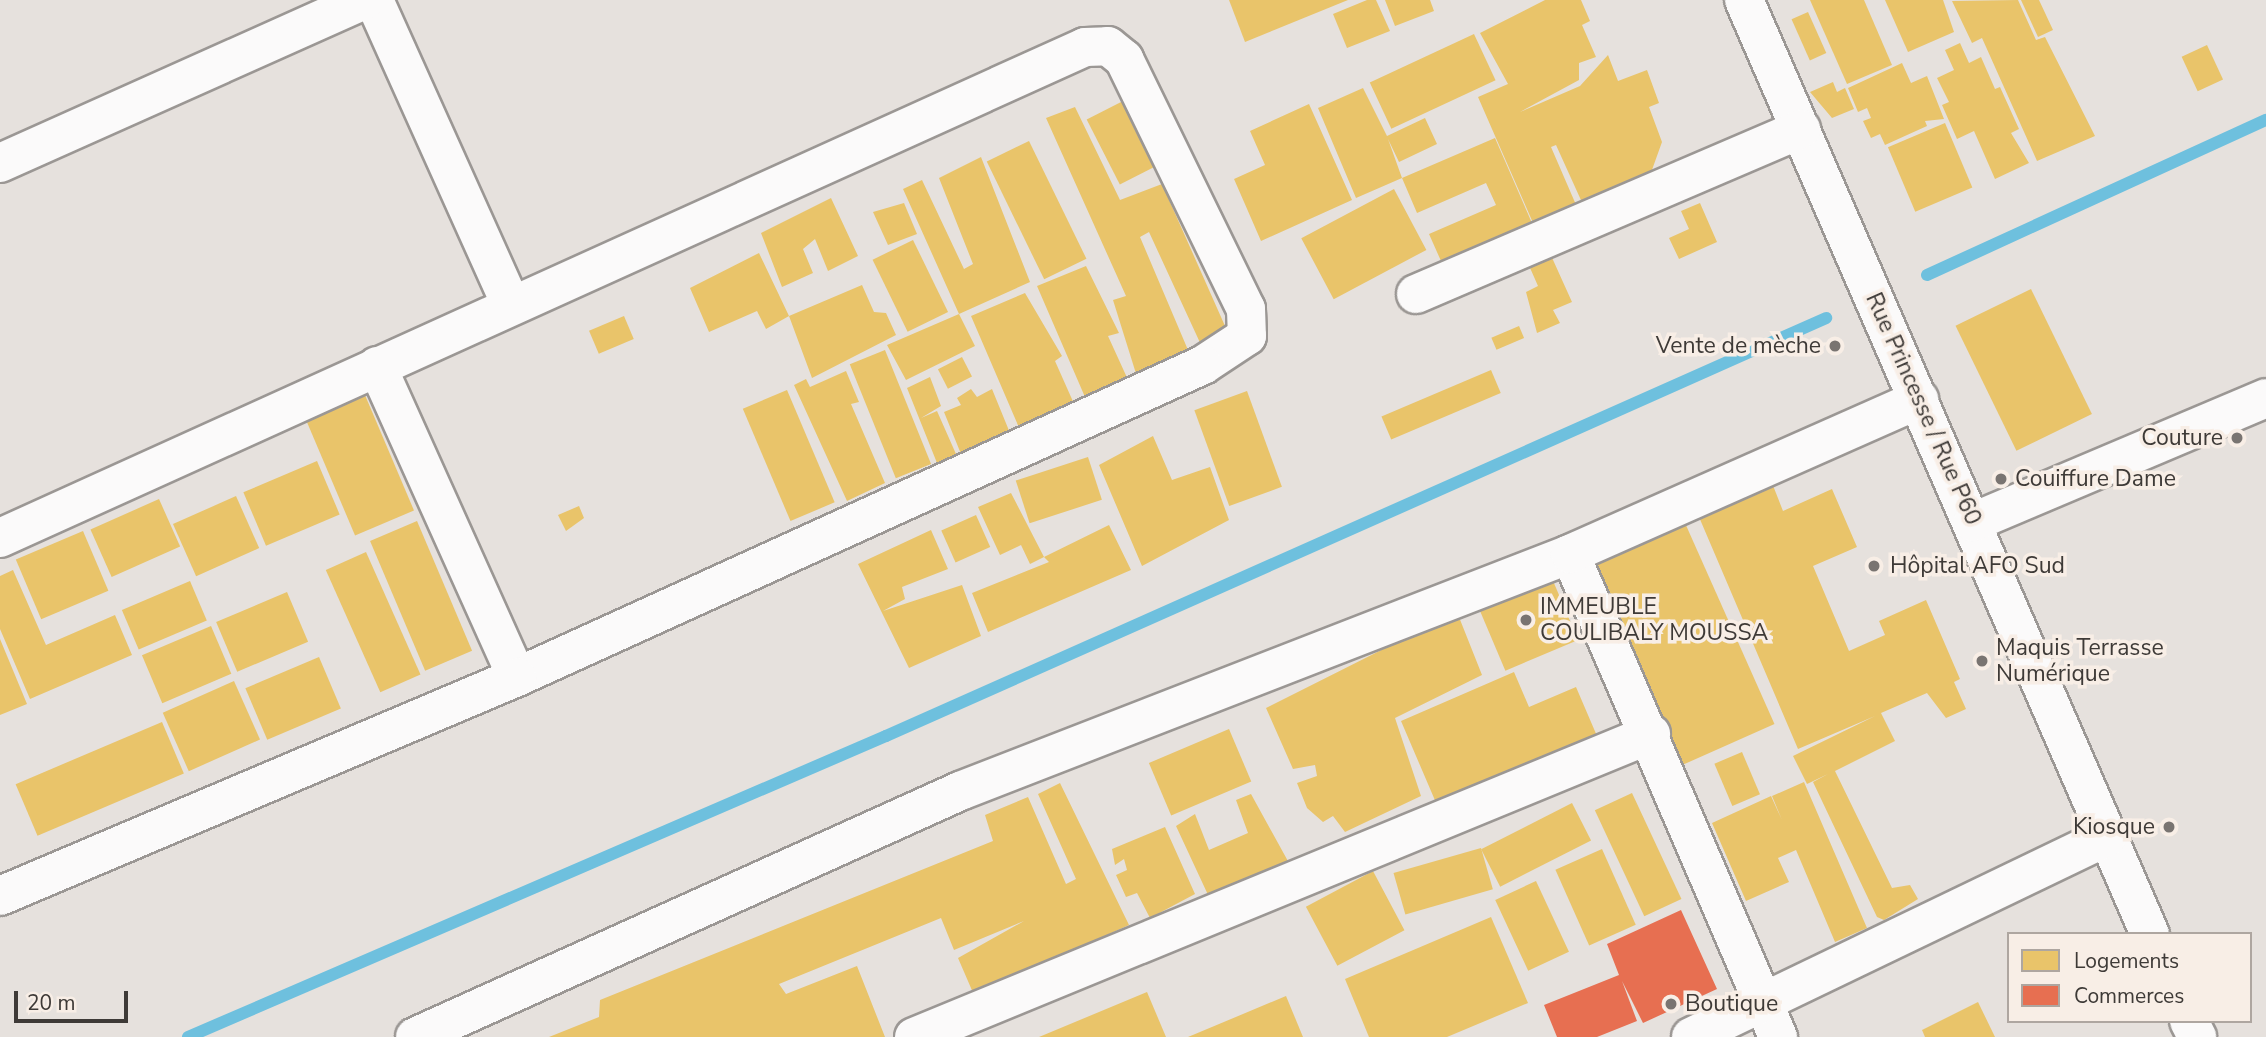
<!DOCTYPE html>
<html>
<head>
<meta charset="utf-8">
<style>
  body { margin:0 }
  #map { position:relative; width:2266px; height:1037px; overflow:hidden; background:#e6e1dd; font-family:"Nunito Sans",sans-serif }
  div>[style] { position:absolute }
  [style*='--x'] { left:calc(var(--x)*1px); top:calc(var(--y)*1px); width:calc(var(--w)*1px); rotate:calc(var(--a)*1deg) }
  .homes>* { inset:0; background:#e9c46a; transform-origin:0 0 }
  .shops>* { inset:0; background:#e76f51 }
  .stream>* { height:12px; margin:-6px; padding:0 6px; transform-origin:6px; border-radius:6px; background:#6ec0de }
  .roads { filter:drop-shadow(2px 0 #9b9794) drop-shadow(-2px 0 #9b9794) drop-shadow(0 2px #9b9794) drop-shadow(0 -2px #9b9794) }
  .minor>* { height:38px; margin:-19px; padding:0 19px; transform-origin:19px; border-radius:19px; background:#fbfafa }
  .dots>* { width:19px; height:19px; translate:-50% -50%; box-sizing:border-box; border:4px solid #f8eee6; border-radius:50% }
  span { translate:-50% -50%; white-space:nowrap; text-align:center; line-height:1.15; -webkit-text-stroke:7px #f8eee6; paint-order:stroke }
  .poi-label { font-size:23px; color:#3e3a37 }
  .right { translate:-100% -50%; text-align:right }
  .left { translate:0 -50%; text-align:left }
  .street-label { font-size:23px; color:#3e3a37 }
  .legend { position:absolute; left:2007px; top:932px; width:245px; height:91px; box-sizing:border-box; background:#f8eee6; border:2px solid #aea6a0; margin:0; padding:9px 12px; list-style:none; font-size:21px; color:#3e3a37 }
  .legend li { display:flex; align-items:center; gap:14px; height:35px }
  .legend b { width:35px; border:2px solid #aea6a0 }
  .scale { position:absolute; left:14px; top:991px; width:114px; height:32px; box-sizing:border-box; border:4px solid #3e3a37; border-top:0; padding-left:9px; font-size:21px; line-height:24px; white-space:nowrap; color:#3e3a37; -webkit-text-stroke:5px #f8eee6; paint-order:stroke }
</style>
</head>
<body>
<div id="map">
  <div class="homes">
    <div style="clip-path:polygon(1229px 0,1348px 0,1245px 42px)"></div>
    <div style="clip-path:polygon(1367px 0,1376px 0,1390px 31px,1347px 48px,1333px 14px)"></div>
    <div style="clip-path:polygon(1385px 0,1430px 0,1434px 11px,1395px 26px)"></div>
    <div style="clip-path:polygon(1545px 0,1581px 0,1590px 21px,1582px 25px,1596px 57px,1579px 63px,1579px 80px,1520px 112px,1580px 86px,1608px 55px,1618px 81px,1647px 70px,1659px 103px,1649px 107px,1662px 142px,1648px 181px,1585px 209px,1556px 145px,1551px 147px,1580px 214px,1537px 232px,1478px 97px,1508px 84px,1480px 33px)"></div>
    <div style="clip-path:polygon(1810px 0,1864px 0,1892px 65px,1847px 84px)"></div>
    <div style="clip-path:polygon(1885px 0,1943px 0,1954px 32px,1908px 52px)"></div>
    <div style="clip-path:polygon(2018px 0,2036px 40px,2045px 37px,2095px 136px,2037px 161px,1982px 38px,1972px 43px,1952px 1px)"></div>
    <div style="clip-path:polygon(2021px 0,2039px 0,2053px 30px,2038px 37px)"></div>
    <div style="left:1808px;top:12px;width:45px;height:18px;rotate:66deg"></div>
    <div style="left:1474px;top:34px;width:51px;height:115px;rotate:65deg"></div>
    <div style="clip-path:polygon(1960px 43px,1969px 63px,1981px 57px,1995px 89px,2000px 87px,2019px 129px,2011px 133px,2029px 163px,1995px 179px,1974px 131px,1957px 139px,1942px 105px,1949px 102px,1937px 78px,1954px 70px,1945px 50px)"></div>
    <div style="left:2207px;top:45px;width:38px;height:28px;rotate:65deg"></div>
    <div style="clip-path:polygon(1902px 63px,1911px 83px,1927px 76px,1944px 119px,1925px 121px,1927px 126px,1885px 145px,1880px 134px,1871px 138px,1863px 121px,1871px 118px,1867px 108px,1858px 112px,1848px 88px)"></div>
    <div style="clip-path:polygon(1833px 82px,1837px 92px,1845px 88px,1854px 109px,1832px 118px,1810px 92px)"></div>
    <div style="clip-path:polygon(1363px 88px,1387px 136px,1425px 118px,1437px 144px,1399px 162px,1388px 139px,1402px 178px,1495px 138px,1535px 230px,1445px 270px,1429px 234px,1496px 205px,1486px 183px,1417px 213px,1402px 178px,1356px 198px,1318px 108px)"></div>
    <div style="left:1125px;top:100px;width:73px;height:43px;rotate:63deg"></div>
    <div style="clip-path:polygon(1309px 104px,1352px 200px,1261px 241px,1234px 179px,1265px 165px,1250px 131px)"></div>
    <div style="clip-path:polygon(1075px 107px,1120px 200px,1162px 184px,1229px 335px,1202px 347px,1149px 232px,1140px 237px,1188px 350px,1138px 380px,1113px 300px,1126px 296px,1046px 118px)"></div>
    <div style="left:1945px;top:123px;width:70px;height:62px;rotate:67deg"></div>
    <div style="left:1029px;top:141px;width:131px;height:47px;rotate:64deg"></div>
    <div style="clip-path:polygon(981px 157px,1030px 282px,959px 314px,975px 346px,906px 380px,887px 345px,959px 314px,903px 189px,922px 180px,964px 269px,973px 264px,939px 178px)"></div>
    <div style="left:1394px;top:189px;width:69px;height:105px;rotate:62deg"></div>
    <div style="clip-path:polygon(831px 198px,858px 256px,828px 271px,815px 239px,803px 249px,813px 273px,782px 287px,761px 233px)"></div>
    <div style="clip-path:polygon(904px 203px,917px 234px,888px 245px,873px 212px)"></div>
    <div style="clip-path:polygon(1700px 203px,1717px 242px,1679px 259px,1669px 238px,1689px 229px,1681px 211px)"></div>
    <div style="left:913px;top:240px;width:80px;height:45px;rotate:64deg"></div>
    <div style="clip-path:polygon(1549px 251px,1572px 302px,1553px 310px,1560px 323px,1537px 333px,1526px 292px,1538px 286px,1527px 261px)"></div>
    <div style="clip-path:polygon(759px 253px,789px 316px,766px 329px,757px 311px,709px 332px,690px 288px)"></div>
    <div style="clip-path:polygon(1086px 266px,1119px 333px,1108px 336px,1129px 382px,1088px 404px,1037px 286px)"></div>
    <div style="clip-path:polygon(862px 285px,874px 312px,886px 313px,896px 335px,812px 378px,789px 316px)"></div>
    <div style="left:2031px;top:289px;width:139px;height:84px;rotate:64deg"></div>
    <div style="clip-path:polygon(1025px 293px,1062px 356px,1055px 361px,1075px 406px,1020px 430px,971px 316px)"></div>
    <div style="left:624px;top:316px;width:25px;height:38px;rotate:67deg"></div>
    <div style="left:1519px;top:326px;width:13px;height:30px;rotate:67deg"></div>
    <div style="left:885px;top:350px;width:123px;height:38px;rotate:68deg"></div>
    <div style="left:962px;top:357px;width:22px;height:27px;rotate:63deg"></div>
    <div style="left:1491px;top:370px;width:25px;height:119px;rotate:67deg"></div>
    <div style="clip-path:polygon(846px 371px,859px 402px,851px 404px,885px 483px,847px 501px,794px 385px,806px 379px,810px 387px)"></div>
    <div style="clip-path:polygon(930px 377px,941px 406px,921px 418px,937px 411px,956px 454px,937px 463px,907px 388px)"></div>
    <div style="left:362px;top:388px;width:133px;height:64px;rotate:67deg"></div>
    <div style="clip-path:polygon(971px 389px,977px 397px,992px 389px,1010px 433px,961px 454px,944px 412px,961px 405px,957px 398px)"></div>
    <div style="left:787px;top:390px;width:122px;height:48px;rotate:67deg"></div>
    <div style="left:1247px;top:391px;width:102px;height:56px;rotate:70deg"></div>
    <div style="clip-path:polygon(1153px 436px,1172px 480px,1210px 467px,1229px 520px,1142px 566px,1099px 465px)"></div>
    <div style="left:1088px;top:457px;width:45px;height:76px;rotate:72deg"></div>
    <div style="left:317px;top:461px;width:58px;height:80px;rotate:67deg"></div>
    <div style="clip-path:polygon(1772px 483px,1783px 511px,1832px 489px,1857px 547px,1813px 566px,1849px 651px,1885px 635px,1879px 621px,1926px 600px,1960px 679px,1954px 682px,1966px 709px,1946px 718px,1927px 693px,1881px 713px,1895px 741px,1835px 771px,1892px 888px,1910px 885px,1918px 899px,1884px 920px,1877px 917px,1813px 782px,1828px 774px,1807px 784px,1793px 756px,1875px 716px,1798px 749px,1699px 517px)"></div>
    <div style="clip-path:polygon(1011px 493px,1044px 557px,1030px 564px,1021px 545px,1000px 555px,978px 507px)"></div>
    <div style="left:236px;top:496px;width:57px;height:69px;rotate:66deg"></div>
    <div style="left:159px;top:499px;width:52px;height:75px;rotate:66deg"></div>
    <div style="clip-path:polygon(579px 506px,584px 518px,566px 531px,558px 515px)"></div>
    <div style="left:976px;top:515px;width:35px;height:38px;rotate:66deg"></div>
    <div style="left:417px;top:521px;width:141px;height:51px;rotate:67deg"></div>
    <div style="left:1685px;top:523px;width:220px;height:101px;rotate:66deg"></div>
    <div style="clip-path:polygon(1109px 525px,1131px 570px,988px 632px,972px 593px,1049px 562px,1044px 557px)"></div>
    <div style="clip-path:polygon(931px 530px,948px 569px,902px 587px,905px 599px,883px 611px,962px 585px,981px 636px,909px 668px,858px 564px)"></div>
    <div style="left:83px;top:531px;width:65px;height:73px;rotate:67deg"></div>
    <div style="left:366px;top:552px;width:134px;height:44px;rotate:66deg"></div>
    <div style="left:1548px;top:569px;width:77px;height:79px;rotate:67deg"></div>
    <div style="clip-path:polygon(13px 570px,46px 645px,115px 615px,132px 655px,30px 699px,0 629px,0 576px)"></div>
    <div style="left:190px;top:581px;width:43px;height:74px;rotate:67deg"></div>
    <div style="left:287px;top:592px;width:54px;height:77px;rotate:67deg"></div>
    <div style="clip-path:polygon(1457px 612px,1482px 675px,1395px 718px,1421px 796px,1345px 832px,1333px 816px,1323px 822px,1307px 808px,1297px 783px,1317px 776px,1315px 765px,1293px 769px,1266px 708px)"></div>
    <div style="left:211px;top:626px;width:52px;height:75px;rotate:67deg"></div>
    <div style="clip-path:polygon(0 639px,27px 704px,0 715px)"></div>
    <div style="left:319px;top:657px;width:56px;height:80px;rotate:67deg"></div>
    <div style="clip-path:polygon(1514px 672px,1529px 707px,1576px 687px,1603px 750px,1443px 819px,1401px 721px)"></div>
    <div style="left:234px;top:681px;width:64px;height:78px;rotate:66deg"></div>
    <div style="left:162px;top:722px;width:56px;height:159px;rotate:67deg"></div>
    <div style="left:1229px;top:729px;width:57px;height:87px;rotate:67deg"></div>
    <div style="left:1742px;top:752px;width:46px;height:30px;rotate:67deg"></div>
    <div style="clip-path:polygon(1804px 782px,1867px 928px,1835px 942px,1796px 850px,1778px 858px,1789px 882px,1746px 901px,1712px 823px,1771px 796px,1782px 820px,1772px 796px)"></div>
    <div style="clip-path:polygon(1060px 783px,1129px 925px,974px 995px,958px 958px,1024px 921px,954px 950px,941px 918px,779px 984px,786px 994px,857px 966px,885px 1037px,549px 1037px,599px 1017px,600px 1000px,993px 841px,985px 815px,1028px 797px,1066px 884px,1076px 879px,1038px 794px)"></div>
    <div style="left:1632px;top:793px;width:117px;height:41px;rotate:65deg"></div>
    <div style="clip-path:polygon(1251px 794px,1289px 863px,1209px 897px,1176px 826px,1195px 814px,1209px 850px,1248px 833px,1236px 800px)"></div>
    <div style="left:1572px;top:803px;width:42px;height:102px;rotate:63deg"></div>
    <div style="clip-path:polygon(1165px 827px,1195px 894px,1150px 918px,1137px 893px,1126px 897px,1116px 875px,1127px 870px,1124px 859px,1115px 865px,1112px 849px)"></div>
    <div style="left:1481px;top:848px;width:43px;height:91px;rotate:74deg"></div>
    <div style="left:1602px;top:849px;width:83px;height:51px;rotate:66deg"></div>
    <div style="left:1373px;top:871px;width:67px;height:76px;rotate:62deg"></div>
    <div style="left:1536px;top:881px;width:78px;height:45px;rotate:65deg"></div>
    <div style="clip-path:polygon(1491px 917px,1528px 1003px,1447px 1037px,1369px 1037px,1345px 979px)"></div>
    <div style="clip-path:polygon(1147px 992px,1166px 1037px,1039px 1037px)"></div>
    <div style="clip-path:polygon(1286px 996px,1303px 1037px,1188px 1037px)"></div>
    <div style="clip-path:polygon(1978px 1002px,1995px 1037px,1925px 1037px,1922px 1030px)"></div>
  </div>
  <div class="shops">
    <div style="clip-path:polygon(1681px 910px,1717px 989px,1643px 1023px,1622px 981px,1637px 1021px,1597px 1037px,1557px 1037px,1544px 1005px,1619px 975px,1607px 944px)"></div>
  </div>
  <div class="stream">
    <div style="--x:1927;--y:275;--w:373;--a:-24.6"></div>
    <div style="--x:188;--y:1037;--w:760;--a:-23.33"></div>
    <div style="--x:886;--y:736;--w:1029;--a:-23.97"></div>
  </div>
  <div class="roads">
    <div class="minor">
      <div style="--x:374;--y:0;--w:334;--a:65.8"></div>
      <div style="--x:1744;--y:0;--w:1018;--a:66.51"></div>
      <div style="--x:0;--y:163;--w:400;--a:-24.1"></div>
      <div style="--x:1416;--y:294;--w:419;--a:-23.2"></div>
      <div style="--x:377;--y:366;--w:341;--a:65.8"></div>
      <div style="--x:1973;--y:522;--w:318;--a:-22.9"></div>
      <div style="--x:0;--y:538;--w:1191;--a:-24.35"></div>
      <div style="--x:1085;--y:47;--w:23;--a:-2"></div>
      <div style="--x:1108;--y:46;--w:21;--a:39"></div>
      <div style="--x:1124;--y:59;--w:278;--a:64"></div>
      <div style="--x:1246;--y:309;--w:27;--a:88"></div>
      <div style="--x:1247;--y:336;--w:53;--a:146.6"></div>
      <div style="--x:1203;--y:365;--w:754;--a:155.54"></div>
      <div style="--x:517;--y:677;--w:561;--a:157.04"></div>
      <div style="--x:1570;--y:554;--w:526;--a:66.7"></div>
      <div style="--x:2189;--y:1021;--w:18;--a:63"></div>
      <div style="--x:415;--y:1037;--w:598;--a:-24.29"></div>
      <div style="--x:960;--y:791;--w:654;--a:-21.23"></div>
      <div style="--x:1570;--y:554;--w:382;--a:-23.9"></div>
      <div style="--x:914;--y:1037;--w:797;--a:-22.35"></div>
      <div style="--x:1691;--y:1037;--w:461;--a:-25.7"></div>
    </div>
  </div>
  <div class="dots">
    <div style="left:1835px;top:346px;background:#797471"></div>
    <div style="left:2237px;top:438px;background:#797471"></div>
    <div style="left:2001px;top:479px;background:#797471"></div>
    <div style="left:1874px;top:566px;background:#797471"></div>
    <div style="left:1526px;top:620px;background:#797471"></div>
    <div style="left:1982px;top:661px;background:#797471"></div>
    <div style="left:2169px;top:827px;background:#797471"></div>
    <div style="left:1671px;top:1004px;background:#797471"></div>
  </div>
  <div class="poi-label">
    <span class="right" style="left:1821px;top:346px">Vente de mèche</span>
    <span class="right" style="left:2223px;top:438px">Couture</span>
    <span class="left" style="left:2015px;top:479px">Couiffure Dame</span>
    <span class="left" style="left:1890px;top:566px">Hôpital AFO Sud</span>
    <span class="left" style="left:1540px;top:620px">IMMEUBLE<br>COULIBALY MOUSSA</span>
    <span class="left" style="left:1996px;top:661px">Maquis Terrasse<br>Numérique</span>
    <span class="right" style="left:2155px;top:827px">Kiosque</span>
    <span class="left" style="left:1685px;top:1004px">Boutique</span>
  </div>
  <div class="street-label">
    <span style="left:1923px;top:409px;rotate:66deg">Rue Princesse / Rue P60</span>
  </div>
  <ul class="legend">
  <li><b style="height:19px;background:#e9c46a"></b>Logements</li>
  <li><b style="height:19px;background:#e76f51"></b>Commerces</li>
  </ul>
  <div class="scale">20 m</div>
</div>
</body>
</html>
